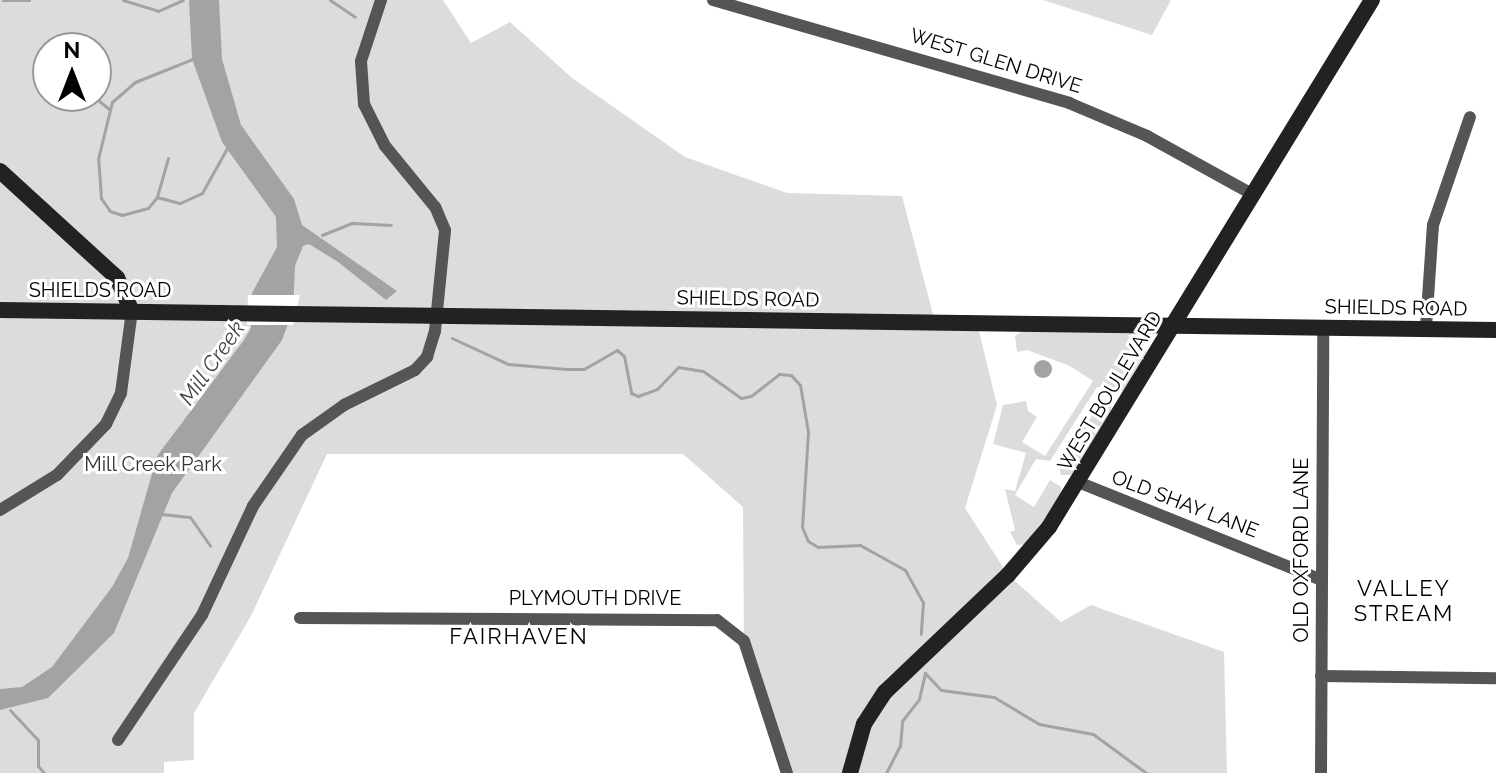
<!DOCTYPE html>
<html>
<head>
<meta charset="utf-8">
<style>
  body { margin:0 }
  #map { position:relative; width:1496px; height:773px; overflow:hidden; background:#fff; font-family:Raleway,sans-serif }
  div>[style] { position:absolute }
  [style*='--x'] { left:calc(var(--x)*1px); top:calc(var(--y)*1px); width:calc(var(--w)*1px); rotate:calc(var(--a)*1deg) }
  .green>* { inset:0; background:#dcdcdc }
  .water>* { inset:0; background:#a3a3a3 }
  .round { border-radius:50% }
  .pier>* { inset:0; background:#fff }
  .stream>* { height:3px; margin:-1.5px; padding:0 1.5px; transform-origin:1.5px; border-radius:1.5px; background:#a3a3a3 }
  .street>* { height:12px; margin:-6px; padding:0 6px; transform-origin:6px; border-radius:6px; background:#555 }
  .secondary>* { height:16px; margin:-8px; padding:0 8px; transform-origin:8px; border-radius:8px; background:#222 }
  span { translate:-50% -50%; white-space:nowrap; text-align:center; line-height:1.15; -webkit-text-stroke:6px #fff; paint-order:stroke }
  .street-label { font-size:20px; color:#000 }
  .park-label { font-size:20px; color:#333 }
  .water-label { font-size:22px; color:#444; font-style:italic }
  .neighbourhood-label { font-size:22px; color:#000; letter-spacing:2px }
  .north { position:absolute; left:32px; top:32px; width:80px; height:80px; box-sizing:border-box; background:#fff; border:2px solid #999; border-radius:50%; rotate:0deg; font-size:22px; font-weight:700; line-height:32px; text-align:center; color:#000 }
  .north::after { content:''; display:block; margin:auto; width:28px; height:36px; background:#000; clip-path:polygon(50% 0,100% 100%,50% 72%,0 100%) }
</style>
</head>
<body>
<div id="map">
  <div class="green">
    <div style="clip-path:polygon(evenodd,0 0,443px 0,471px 43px,510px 22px,572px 78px,685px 157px,787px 193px,902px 196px,935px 322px,977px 323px,997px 405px,965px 508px,1008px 575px,1061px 622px,1091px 605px,1224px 652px,1227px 773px,787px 773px,744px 641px,743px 507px,683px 454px,327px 454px,251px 616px,194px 713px,194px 760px,164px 762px,164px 773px,0 773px,0 0,48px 48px,96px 48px,96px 96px,48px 96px,48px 48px)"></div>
    <div style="clip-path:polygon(1043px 0,1171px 0,1152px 35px)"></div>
    <div style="clip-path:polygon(1024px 330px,1137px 333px,1146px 352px,1123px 391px,1097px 387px,1050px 461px,1036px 459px,1015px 495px,1034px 507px,1050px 480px,1061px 487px,1061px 495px,1026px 544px,1017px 545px,1010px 532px,1015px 530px,1005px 489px,1015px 491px,1026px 453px,993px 444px,1003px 405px,1026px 401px,1028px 411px,1037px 417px,1022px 442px,1045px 456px,1093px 381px,1070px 366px,1027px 350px,1017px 352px,1015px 336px)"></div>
    <div style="clip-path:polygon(1103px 399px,1111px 402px,1111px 412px,1071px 475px,1061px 475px,1059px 466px)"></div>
  </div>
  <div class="water">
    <div style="clip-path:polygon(189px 0,219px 0,222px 59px,241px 125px,294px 199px,302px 225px,397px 291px,386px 300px,338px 262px,309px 244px,303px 246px,295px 266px,293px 311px,282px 340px,172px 493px,114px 633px,48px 698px,0 710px,0 689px,22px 687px,52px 667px,112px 587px,128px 558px,157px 456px,244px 340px,251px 328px,252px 293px,277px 247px,276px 217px,222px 142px,192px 59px)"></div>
    <div class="round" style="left:1034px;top:360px;width:18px;height:18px"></div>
  </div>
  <div class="pier">
    <div style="clip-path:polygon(248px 295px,300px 295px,293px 325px,247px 325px)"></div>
  </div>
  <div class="stream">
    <div style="--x:3;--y:0;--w:26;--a:0"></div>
    <div style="--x:123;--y:0;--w:37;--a:17"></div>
    <div style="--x:158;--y:11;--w:27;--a:-24"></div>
    <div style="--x:330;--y:0;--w:30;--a:34"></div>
    <div style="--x:34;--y:72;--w:16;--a:30"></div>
    <div style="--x:62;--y:96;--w:16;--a:0"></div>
    <div style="--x:93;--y:96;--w:21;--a:39"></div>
    <div style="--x:168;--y:158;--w:41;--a:105.8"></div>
    <div style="--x:157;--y:197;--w:14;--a:129"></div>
    <div style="--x:148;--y:208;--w:27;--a:165"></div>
    <div style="--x:122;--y:215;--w:13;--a:-162"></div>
    <div style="--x:110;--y:211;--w:16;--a:-125"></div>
    <div style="--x:101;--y:198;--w:39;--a:-94"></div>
    <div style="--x:98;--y:159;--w:59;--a:-76.2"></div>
    <div style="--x:112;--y:102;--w:30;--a:-41"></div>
    <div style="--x:135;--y:82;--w:65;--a:-21.8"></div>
    <div style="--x:157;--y:197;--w:24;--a:15"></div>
    <div style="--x:180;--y:203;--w:24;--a:-24"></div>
    <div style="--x:202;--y:193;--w:51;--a:-60.9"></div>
    <div style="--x:322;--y:235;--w:32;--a:-22"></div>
    <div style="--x:352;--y:223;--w:39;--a:3"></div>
    <div style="--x:452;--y:338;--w:62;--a:24.9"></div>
    <div style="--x:508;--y:364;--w:59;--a:4.8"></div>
    <div style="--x:567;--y:369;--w:17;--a:0"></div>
    <div style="--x:584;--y:369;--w:38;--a:-30"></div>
    <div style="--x:617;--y:350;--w:9;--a:41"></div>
    <div style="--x:624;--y:356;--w:38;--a:79"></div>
    <div style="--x:631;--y:393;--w:8;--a:23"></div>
    <div style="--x:638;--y:396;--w:20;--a:-20"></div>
    <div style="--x:657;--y:389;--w:30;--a:-46"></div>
    <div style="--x:678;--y:367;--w:25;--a:9"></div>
    <div style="--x:703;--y:371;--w:47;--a:35.4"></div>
    <div style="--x:741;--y:398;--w:10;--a:-11"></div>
    <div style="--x:751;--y:396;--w:36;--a:-38"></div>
    <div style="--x:779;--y:374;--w:12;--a:5"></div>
    <div style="--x:791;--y:375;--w:13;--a:48"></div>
    <div style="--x:800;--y:385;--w:48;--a:80.3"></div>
    <div style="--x:808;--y:432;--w:95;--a:93.6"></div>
    <div style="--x:802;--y:527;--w:15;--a:67"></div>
    <div style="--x:808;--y:541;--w:12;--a:31"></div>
    <div style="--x:818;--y:547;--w:42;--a:-2.7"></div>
    <div style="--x:860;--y:545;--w:51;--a:29.1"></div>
    <div style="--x:905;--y:570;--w:37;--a:61"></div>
    <div style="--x:923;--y:602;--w:32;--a:94"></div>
    <div style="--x:161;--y:514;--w:29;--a:6"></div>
    <div style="--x:190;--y:517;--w:35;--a:55"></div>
    <div style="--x:925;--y:673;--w:23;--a:47"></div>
    <div style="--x:941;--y:690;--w:53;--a:7.5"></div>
    <div style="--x:994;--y:697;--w:52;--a:31"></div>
    <div style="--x:1039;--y:724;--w:55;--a:10.5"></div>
    <div style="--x:1093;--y:734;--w:66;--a:36.3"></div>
    <div style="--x:10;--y:710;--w:41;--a:47"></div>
    <div style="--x:38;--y:740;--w:26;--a:90"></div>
    <div style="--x:38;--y:766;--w:9;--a:49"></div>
    <div style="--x:886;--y:773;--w:30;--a:-63"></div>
    <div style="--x:900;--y:746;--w:25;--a:-85"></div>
    <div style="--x:902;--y:721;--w:28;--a:-52"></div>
    <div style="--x:919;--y:699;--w:27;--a:-77"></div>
  </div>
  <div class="street">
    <div style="--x:713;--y:0;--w:371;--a:16.1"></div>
    <div style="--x:1069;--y:103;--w:85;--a:22.9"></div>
    <div style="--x:1147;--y:136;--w:122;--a:28.9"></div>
    <div style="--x:1426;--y:327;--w:102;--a:-86.1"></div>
    <div style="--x:1433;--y:225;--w:114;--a:-71.1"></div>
    <div style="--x:1078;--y:482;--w:263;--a:21.9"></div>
    <div style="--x:0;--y:510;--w:67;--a:-31.6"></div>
    <div style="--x:57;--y:475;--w:71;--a:-46.1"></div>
    <div style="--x:106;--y:424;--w:34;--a:-64"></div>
    <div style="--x:121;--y:393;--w:83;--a:-82.4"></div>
    <div style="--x:300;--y:618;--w:417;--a:0.3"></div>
    <div style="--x:717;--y:620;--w:34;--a:38"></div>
    <div style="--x:744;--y:641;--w:139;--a:72"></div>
    <div style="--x:1321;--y:676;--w:175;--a:0.7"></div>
    <div style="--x:118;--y:740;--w:151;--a:-56.1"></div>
    <div style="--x:202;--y:615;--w:120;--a:-64.9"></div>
    <div style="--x:253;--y:506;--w:86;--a:-55.4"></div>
    <div style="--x:302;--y:435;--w:52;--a:-35.5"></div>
    <div style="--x:344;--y:405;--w:79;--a:-26.2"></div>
    <div style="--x:415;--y:370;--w:18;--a:-47"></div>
    <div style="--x:427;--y:357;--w:27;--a:-73"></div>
    <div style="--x:435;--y:331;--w:101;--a:-84.3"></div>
    <div style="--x:445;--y:230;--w:25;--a:-113"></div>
    <div style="--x:435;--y:207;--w:79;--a:-129.3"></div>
    <div style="--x:385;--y:146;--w:47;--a:-116.6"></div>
    <div style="--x:364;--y:104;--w:43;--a:-94"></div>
    <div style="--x:361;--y:61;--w:64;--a:-71.8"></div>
    <div style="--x:1321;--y:773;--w:446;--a:-89.7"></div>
  </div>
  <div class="secondary">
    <div style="--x:0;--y:171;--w:159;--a:42.4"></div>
    <div style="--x:117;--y:278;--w:36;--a:66"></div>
    <div style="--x:0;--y:310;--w:1496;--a:0.77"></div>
    <div style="--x:850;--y:773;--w:51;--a:-74.1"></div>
    <div style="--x:864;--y:724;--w:38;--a:-57"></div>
    <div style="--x:885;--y:692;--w:170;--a:-43.6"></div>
    <div style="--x:1008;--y:575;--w:63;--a:-49.5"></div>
    <div style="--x:1049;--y:527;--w:618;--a:-58.5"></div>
  </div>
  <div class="street-label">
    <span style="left:996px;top:61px;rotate:17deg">WEST GLEN DRIVE</span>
    <span style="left:100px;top:290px">SHIELDS ROAD</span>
    <span style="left:748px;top:299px;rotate:1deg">SHIELDS ROAD</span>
    <span style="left:1396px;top:308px;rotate:1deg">SHIELDS ROAD</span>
    <span style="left:1110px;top:391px;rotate:-59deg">WEST BOULEVARD</span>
    <span style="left:1185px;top:504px;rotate:21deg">OLD SHAY LANE</span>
    <span style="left:1301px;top:550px;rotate:-90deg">OLD OXFORD LANE</span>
    <span style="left:595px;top:598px">PLYMOUTH DRIVE</span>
  </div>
  <div class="park-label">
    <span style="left:153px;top:464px">Mill Creek Park</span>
  </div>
  <div class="water-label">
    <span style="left:212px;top:363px;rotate:-55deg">Mill Creek</span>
  </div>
  <div class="neighbourhood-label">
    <span style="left:1404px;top:601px">VALLEY<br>STREAM</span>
    <span style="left:519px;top:637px">FAIRHAVEN</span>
  </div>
  <div class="north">N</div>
</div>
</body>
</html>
